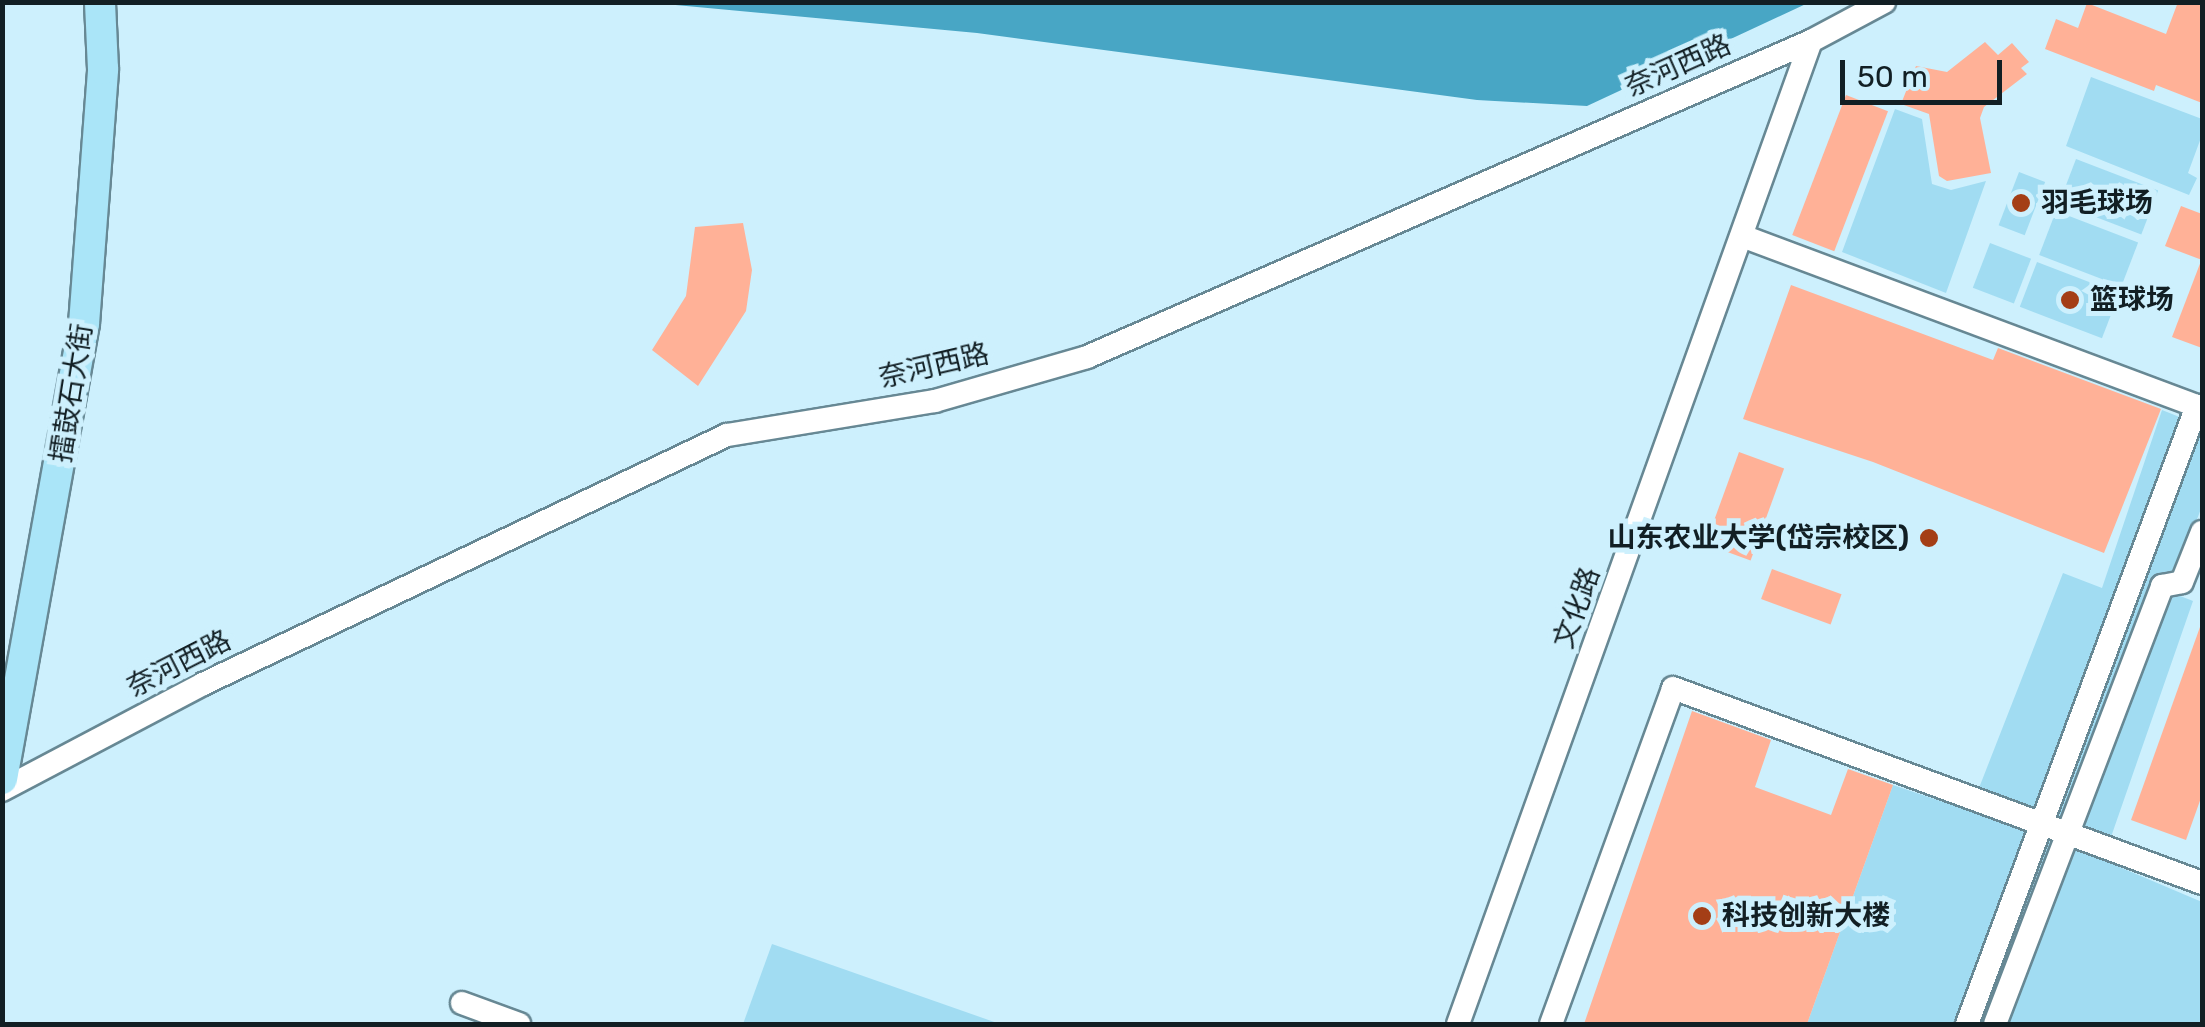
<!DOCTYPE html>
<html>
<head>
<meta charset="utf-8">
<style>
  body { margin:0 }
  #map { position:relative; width:2205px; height:1027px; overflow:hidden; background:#cdf0fd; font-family:Rubik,"Noto Sans SC",sans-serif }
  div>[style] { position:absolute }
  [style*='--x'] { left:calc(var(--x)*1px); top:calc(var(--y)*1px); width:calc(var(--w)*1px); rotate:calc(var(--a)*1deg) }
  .green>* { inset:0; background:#a1dcf2; transform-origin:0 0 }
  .water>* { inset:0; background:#48a6c5 }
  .building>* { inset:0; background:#ffb197; transform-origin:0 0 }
  .roads { filter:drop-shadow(2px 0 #678894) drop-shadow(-2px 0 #678894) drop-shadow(0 2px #678894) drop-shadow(0 -2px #678894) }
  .minor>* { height:22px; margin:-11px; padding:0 11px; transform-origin:11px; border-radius:11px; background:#fff }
  .major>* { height:30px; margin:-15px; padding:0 15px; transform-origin:15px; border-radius:15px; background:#aae5f8 }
  .dots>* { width:28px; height:28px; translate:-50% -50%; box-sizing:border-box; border:5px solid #cdf0fd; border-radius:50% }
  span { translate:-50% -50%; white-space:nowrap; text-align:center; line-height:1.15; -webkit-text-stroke:10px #cdf0fd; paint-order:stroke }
  .street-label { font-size:28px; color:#121f24 }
  .poi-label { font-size:28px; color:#121f24; font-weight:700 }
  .left { translate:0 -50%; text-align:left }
  .right { translate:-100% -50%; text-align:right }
  .frame { position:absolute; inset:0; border:5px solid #121f24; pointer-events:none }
  .scale { position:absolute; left:1840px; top:60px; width:162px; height:45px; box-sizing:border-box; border:5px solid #121f24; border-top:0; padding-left:12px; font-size:30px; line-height:35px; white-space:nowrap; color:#121f24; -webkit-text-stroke:8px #cdf0fd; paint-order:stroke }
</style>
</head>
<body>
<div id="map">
  <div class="green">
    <div style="clip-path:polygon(2091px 77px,2202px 119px,2202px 135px,2188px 173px,2197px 178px,2189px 195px,2066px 146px)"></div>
    <div style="clip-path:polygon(1895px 109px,1922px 119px,1932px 184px,1951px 190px,1986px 181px,1946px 293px,1842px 252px)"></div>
    <div style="left:2076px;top:159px;width:88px;height:47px;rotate:21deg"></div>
    <div style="left:2019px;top:172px;width:28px;height:57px;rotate:21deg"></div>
    <div style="left:2056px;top:211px;width:88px;height:47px;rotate:21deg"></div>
    <div style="left:1990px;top:243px;width:44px;height:48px;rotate:21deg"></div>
    <div style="left:2037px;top:262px;width:88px;height:48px;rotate:21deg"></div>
    <div style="clip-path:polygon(2162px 410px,2202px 426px,2202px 506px,2170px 592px,2193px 601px,2103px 860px,2202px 902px,2202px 1024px,1807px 1024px,1893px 785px,1970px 811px,2063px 573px,2102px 588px)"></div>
    <div style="clip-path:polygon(772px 944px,1000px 1024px,743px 1024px)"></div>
  </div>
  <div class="water">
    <div style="clip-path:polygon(654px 3px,1808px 2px,1808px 3px,1587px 106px,1477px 100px,977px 33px)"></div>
  </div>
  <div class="building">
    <div style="clip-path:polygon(2178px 2px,2202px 2px,2202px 103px,2156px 85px,2154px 91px,2045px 49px,2056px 19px,2078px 28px,2087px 3px,2166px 34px)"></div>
    <div style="clip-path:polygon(1985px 42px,1998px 55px,2012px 43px,2029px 62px,2021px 68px,2027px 74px,1984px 107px,1980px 118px,1991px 173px,1947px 181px,1939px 176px,1929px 114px,1901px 104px,1916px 66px,1947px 72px)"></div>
    <div style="left:1846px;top:95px;width:45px;height:150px;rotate:21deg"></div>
    <div style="clip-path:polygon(2181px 206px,2202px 214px,2202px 260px,2165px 246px)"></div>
    <div style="clip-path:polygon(743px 223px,752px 270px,746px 311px,698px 386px,652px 350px,686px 296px,695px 227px)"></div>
    <div style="clip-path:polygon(2201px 261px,2202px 261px,2202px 348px,2172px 337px)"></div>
    <div style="clip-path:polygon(1791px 285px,1993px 360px,1998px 348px,2161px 409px,2104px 553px,1873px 462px,1743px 419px)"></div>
    <div style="left:1739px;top:452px;width:48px;height:98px;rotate:20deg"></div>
    <div style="left:1772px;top:569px;width:74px;height:32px;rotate:20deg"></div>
    <div style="clip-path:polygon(2200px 627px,2202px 795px,2186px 840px,2131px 820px)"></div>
    <div style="clip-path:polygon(1692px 711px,1771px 740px,1755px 787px,1831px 815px,1848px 769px,1893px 785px,1807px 1024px,1584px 1024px)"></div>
  </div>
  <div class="roads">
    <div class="minor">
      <div style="--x:1742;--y:236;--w:486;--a:20.5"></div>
      <div style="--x:2197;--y:406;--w:659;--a:110.41"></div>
      <div style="--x:2;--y:790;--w:227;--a:-27.8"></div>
      <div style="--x:203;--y:684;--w:580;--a:-25.42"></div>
      <div style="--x:727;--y:435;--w:211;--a:-9.3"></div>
      <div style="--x:935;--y:401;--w:158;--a:-16.1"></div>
      <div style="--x:1087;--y:357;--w:790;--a:-23.58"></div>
      <div style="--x:1811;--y:41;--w:83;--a:-28.1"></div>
      <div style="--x:462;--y:1003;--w:61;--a:20.2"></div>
      <div style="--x:1458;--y:1024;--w:1044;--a:-70.25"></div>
      <div style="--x:1551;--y:1024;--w:357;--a:-70"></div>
      <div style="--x:1673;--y:688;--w:564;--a:20.23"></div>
      <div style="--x:1995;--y:1024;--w:469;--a:-69.1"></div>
      <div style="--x:2162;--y:586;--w:20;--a:-11"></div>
      <div style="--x:2182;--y:582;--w:54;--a:-68.2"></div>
    </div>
    <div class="major">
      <div style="--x:2;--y:779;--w:462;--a:-79.8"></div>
      <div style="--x:84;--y:324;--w:256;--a:-85.7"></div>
      <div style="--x:103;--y:69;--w:67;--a:-92.6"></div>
    </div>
  </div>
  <div class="dots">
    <div style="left:2021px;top:203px;background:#a43e16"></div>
    <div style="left:2070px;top:300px;background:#a43e16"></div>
    <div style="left:1929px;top:538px;background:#a43e16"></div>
    <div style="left:1702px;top:916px;background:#a43e16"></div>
  </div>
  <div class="street-label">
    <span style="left:1678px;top:66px;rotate:-24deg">奈河西路</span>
    <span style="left:934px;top:366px;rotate:-13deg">奈河西路</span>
    <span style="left:72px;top:393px;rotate:-81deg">擂鼓石大街</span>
    <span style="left:1577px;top:608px;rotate:-70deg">文化路</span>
    <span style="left:179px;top:664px;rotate:-27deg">奈河西路</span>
  </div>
  <div class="poi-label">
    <span class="left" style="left:2041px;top:203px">羽毛球场</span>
    <span class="left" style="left:2090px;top:300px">篮球场</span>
    <span class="right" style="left:1909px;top:538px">山东农业大学(岱宗校区)</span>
    <span class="left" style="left:1722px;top:916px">科技创新大楼</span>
  </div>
  <div class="frame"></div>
  <div class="scale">50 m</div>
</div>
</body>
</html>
